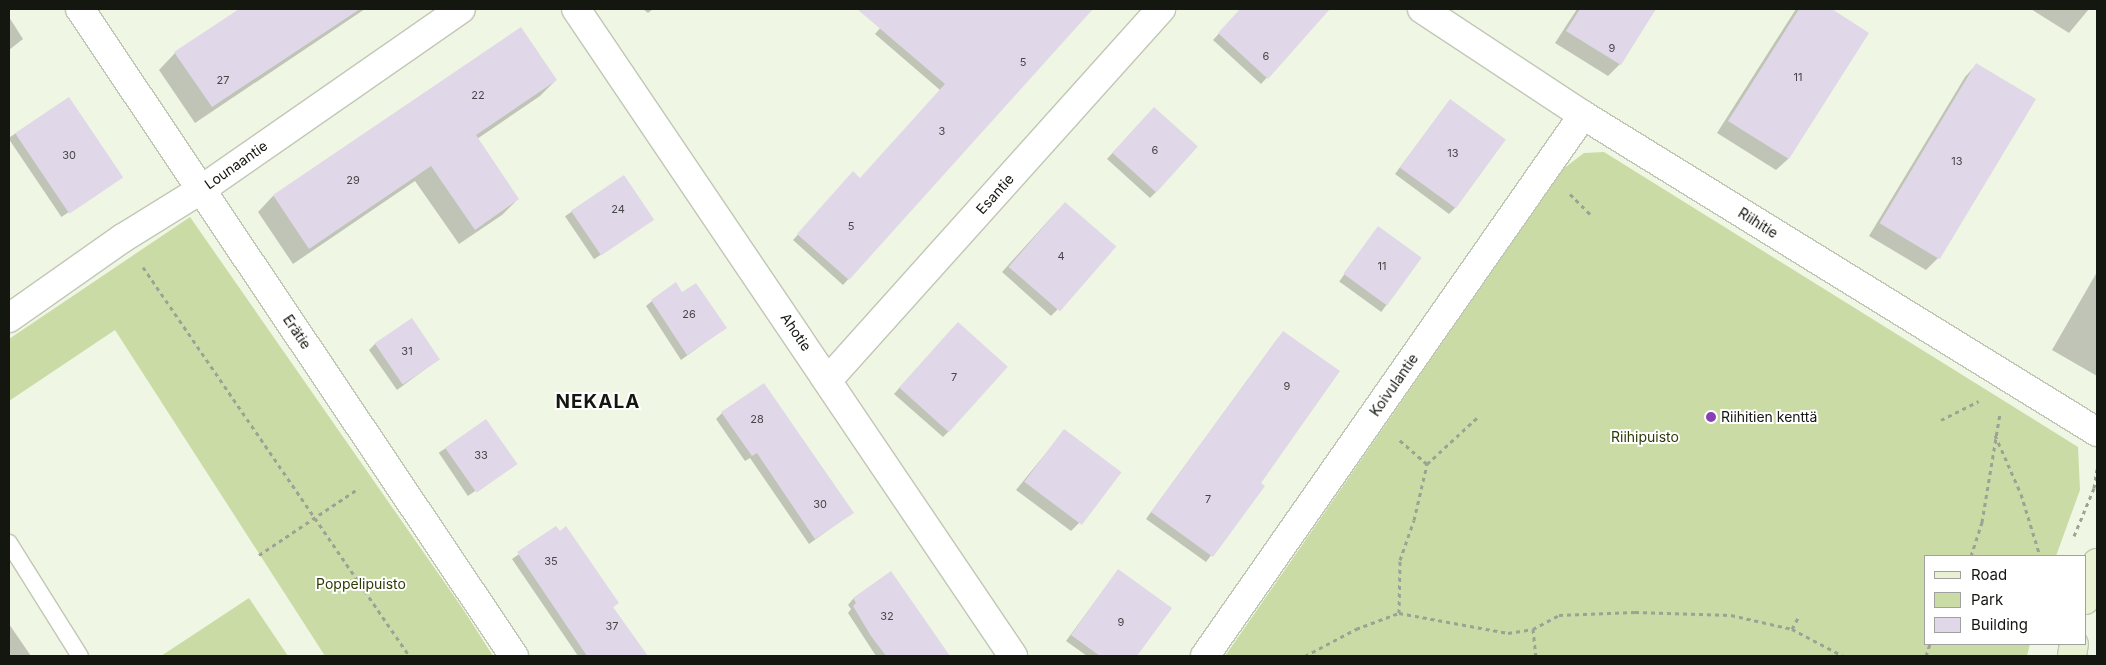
<!DOCTYPE html>
<html>
<head>
<meta charset="utf-8">
<style>
  body { margin:0 }
  #map { position:relative; width:2106px; height:665px; overflow:hidden; background:#f0f6e4; font-family:Inter,sans-serif }
  div>[style] { position:absolute }
  [style*='--x'] { left:calc(var(--x)*1px); top:calc(var(--y)*1px); width:calc(var(--w)*1px); rotate:calc(var(--a)*1deg) }
  .green>* { inset:0; background:#cadba6 }
  .shadow>* { inset:0; background:#0003; transform-origin:0 0 }
  .building>* { inset:0; background:#e0d8e9; transform-origin:0 0 }
  .path>* { height:3px; margin-top:-1.5px; transform-origin:0; background:repeating-linear-gradient(90deg,#9da294 0 4px,transparent 0 8px) }
  .roads { filter:drop-shadow(1px 0 #c1c7b5) drop-shadow(-1px 0 #c1c7b5) drop-shadow(0 1px #c1c7b5) drop-shadow(0 -1px #c1c7b5) }
  .lane>* { height:16px; margin:-8px; padding:0 8px; transform-origin:8px; border-radius:8px; background:#fff }
  .street>* { height:28px; margin:-14px; padding:0 14px; transform-origin:14px; border-radius:14px; background:#fff }
  .secondary>* { height:28px; margin:-14px; padding:0 14px; transform-origin:14px; border-radius:14px; background:#e8f1d2 }
  .dots>* { width:14px; height:14px; translate:-50% -50%; box-sizing:border-box; border:2px solid #fff; border-radius:50% }
  span { translate:-50% -50%; white-space:nowrap; text-align:center; line-height:1.15; -webkit-text-stroke:4px #fff; paint-order:stroke }
  .number-label { font-size:11px; color:#474646 }
  .number-label span { -webkit-text-stroke-width:0 }
  .street-label { font-size:14px; color:#141610 }
  .poi-label { font-size:14px; color:#141610 }
  .left { translate:0 -50%; text-align:left }
  .park-label { font-size:14px; color:#2f3b05 }
  .district-label { font-size:19px; color:#141610; font-weight:700; letter-spacing:1px }
  .frame { position:absolute; inset:0; border:10px solid #141610; pointer-events:none }
  .legend { position:absolute; left:1924px; top:555px; width:162px; height:90px; box-sizing:border-box; background:#fff; border:1px solid #a1a29f; margin:0; padding:6px 9px; list-style:none; font-size:15px; color:#141610 }
  .legend li { display:flex; align-items:center; gap:10px; height:25px }
  .legend b { width:25px; border:1px solid #a1a29f }
</style>
</head>
<body>
<div id="map">
  <div class="green">
    <div style="clip-path:polygon(1604px 152px,2078px 447px,2080px 490px,2056px 556px,1925px 556px,1925px 644px,2030px 644px,2027px 656px,1225px 656px,1563px 169px,1584px 153px)"></div>
    <div style="clip-path:polygon(190px 217px,463px 609px,493px 656px,325px 656px,115px 330px,9px 401px,9px 339px)"></div>
    <div style="clip-path:polygon(249px 598px,288px 656px,161px 656px)"></div>
  </div>
  <div class="shadow">
    <div style="clip-path:polygon(241px 9px,365px 9px,195px 123px,159px 70px,175px 53px)"></div>
    <div style="clip-path:polygon(643px 9px,653px 9px,648px 13px)"></div>
    <div style="clip-path:polygon(897px 9px,943px 9px,979px 41px,1008px 9px,1091px 9px,843px 285px,793px 240px,848px 179px,860px 179px,940px 90px,875px 34px)"></div>
    <div style="clip-path:polygon(1241px 9px,1309px 9px,1320px 19px,1261px 84px,1213px 40px)"></div>
    <div style="clip-path:polygon(1577px 9px,1654px 9px,1620px 64px,1608px 76px,1555px 43px)"></div>
    <div style="clip-path:polygon(1796px 9px,1828px 9px,1867px 33px,1788px 159px,1776px 170px,1717px 133px)"></div>
    <div style="clip-path:polygon(2031px 9px,2089px 9px,2069px 33px)"></div>
    <div style="clip-path:polygon(9px 17px,23px 39px,9px 50px)"></div>
    <div style="clip-path:polygon(521px 28px,556px 80px,540px 96px,477px 139px,518px 199px,502px 215px,459px 244px,415px 181px,293px 264px,258px 212px,273px 196px)"></div>
    <div style="clip-path:polygon(1976px 65px,1938px 258px,1926px 270px,1869px 236px,1965px 77px)"></div>
    <div style="left:68px;top:98px;width:95px;height:72px;rotate:56deg"></div>
    <div style="clip-path:polygon(1450px 100px,1455px 208px,1449px 214px,1395px 174px)"></div>
    <div style="clip-path:polygon(1148px 114px,1156px 192px,1150px 198px,1107px 159px)"></div>
    <div style="left:623px;top:177px;width:52px;height:70px;rotate:56deg"></div>
    <div style="clip-path:polygon(1059px 209px,1057px 310px,1051px 316px,1002px 272px)"></div>
    <div style="left:1378px;top:228px;width:52px;height:66px;rotate:36deg"></div>
    <div style="clip-path:polygon(2097px 272px,2097px 376px,2052px 350px)"></div>
    <div style="clip-path:polygon(682px 293px,725px 328px,681px 360px,646px 306px,652px 301px)"></div>
    <div style="clip-path:polygon(952px 329px,949px 431px,943px 437px,894px 394px)"></div>
    <div style="clip-path:polygon(1278px 338px,1259px 483px,1263px 487px,1206px 562px,1146px 519px)"></div>
    <div style="clip-path:polygon(375px 344px,439px 359px,397px 390px,369px 350px)"></div>
    <div style="clip-path:polygon(722px 413px,852px 513px,809px 544px,750px 458px,745px 461px,716px 419px)"></div>
    <div style="left:486px;top:421px;width:52px;height:57px;rotate:56deg"></div>
    <div style="clip-path:polygon(1064px 431px,1080px 522px,1071px 531px,1016px 490px)"></div>
    <div style="clip-path:polygon(556px 528px,617px 603px,612px 608px,644px 656px,578px 656px,512px 559px)"></div>
    <div style="clip-path:polygon(891px 573px,936px 653px,932px 656px,876px 656px,848px 613px,851px 609px,848px 605px,853px 599px)"></div>
    <div style="clip-path:polygon(1113px 577px,1171px 609px,1136px 656px,1087px 656px,1066px 641px)"></div>
    <div style="clip-path:polygon(9px 624px,31px 656px,9px 656px)"></div>
  </div>
  <div class="building">
    <div style="clip-path:polygon(239px 9px,360px 9px,212px 107px,174px 52px)"></div>
    <div style="clip-path:polygon(857px 9px,1093px 9px,849px 280px,797px 234px,853px 171px,860px 178px,945px 84px)"></div>
    <div style="clip-path:polygon(1240px 9px,1330px 9px,1268px 79px,1218px 33px)"></div>
    <div style="clip-path:polygon(1580px 9px,1656px 9px,1621px 65px,1566px 31px)"></div>
    <div style="clip-path:polygon(1799px 9px,1832px 9px,1869px 33px,1789px 159px,1728px 121px)"></div>
    <div style="clip-path:polygon(521px 27px,557px 80px,476px 135px,519px 199px,475px 230px,431px 166px,309px 249px,273px 195px)"></div>
    <div style="left:1976px;top:63px;width:70px;height:187px;rotate:31deg"></div>
    <div style="left:69px;top:97px;width:97px;height:65px;rotate:56deg"></div>
    <div style="left:1450px;top:99px;width:69px;height:85px;rotate:36deg"></div>
    <div style="left:1154px;top:107px;width:59px;height:62px;rotate:42deg"></div>
    <div style="left:624px;top:175px;width:54px;height:64px;rotate:56deg"></div>
    <div style="left:1065px;top:202px;width:68px;height:86px;rotate:41deg"></div>
    <div style="left:1378px;top:226px;width:54px;height:59px;rotate:36deg"></div>
    <div style="clip-path:polygon(676px 282px,682px 292px,696px 283px,727px 328px,687px 355px,651px 300px)"></div>
    <div style="left:412px;top:318px;width:50px;height:45px;rotate:56deg"></div>
    <div style="left:958px;top:322px;width:67px;height:88px;rotate:42deg"></div>
    <div style="clip-path:polygon(1283px 331px,1340px 371px,1261px 483px,1265px 486px,1213px 557px,1151px 512px)"></div>
    <div style="clip-path:polygon(764px 383px,854px 513px,815px 539px,757px 453px,752px 456px,721px 412px)"></div>
    <div style="left:486px;top:419px;width:55px;height:50px;rotate:55deg"></div>
    <div style="left:1064px;top:429px;width:72px;height:66px;rotate:37deg"></div>
    <div style="clip-path:polygon(556px 526px,560px 531px,566px 526px,619px 603px,613px 607px,648px 656px,587px 656px,517px 552px)"></div>
    <div style="clip-path:polygon(1118px 569px,1172px 608px,1137px 656px,1100px 656px,1071px 635px)"></div>
    <div style="clip-path:polygon(891px 571px,950px 656px,886px 656px,871px 636px,853px 606px,856px 603px,853px 598px)"></div>
  </div>
  <div class="path">
    <div style="--x:1570;--y:194;--w:31;--a:45"></div>
    <div style="--x:143;--y:267;--w:471;--a:55.6"></div>
    <div style="--x:1941;--y:420;--w:42;--a:-26.6"></div>
    <div style="--x:1995;--y:435;--w:64;--a:66.2"></div>
    <div style="--x:2021;--y:494;--w:65;--a:73"></div>
    <div style="--x:1427;--y:464;--w:72;--a:-42.8"></div>
    <div style="--x:2074;--y:536;--w:52;--a:-67.4"></div>
    <div style="--x:2094;--y:488;--w:19;--a:-81"></div>
    <div style="--x:259;--y:555;--w:120;--a:-33.8"></div>
    <div style="--x:1971;--y:556;--w:36;--a:-72"></div>
    <div style="--x:1982;--y:522;--w:110;--a:-80.6"></div>
    <div style="--x:1399;--y:613;--w:53;--a:-88.9"></div>
    <div style="--x:1400;--y:560;--w:42;--a:-70.7"></div>
    <div style="--x:1414;--y:520;--w:57;--a:-76.9"></div>
    <div style="--x:1427;--y:464;--w:37;--a:-139"></div>
    <div style="--x:1533;--y:629;--w:27;--a:84"></div>
    <div style="--x:1792;--y:629;--w:15;--a:-62"></div>
    <div style="--x:1305;--y:656;--w:58;--a:-27.9"></div>
    <div style="--x:1356;--y:629;--w:46;--a:-20.4"></div>
    <div style="--x:1399;--y:613;--w:111;--a:10.4"></div>
    <div style="--x:1508;--y:633;--w:25;--a:-9"></div>
    <div style="--x:1533;--y:629;--w:30;--a:-28"></div>
    <div style="--x:1559;--y:615;--w:76;--a:-2.3"></div>
    <div style="--x:1635;--y:612;--w:96;--a:1.8"></div>
    <div style="--x:1731;--y:615;--w:63;--a:12.9"></div>
    <div style="--x:1792;--y:629;--w:58;--a:27.9"></div>
    <div style="--x:1926;--y:656;--w:13;--a:-72"></div>
  </div>
  <div class="roads">
    <div class="lane">
      <div style="--x:9;--y:543;--w:133;--a:57.9"></div>
    </div>
    <div class="street">
      <div style="--x:80;--y:9;--w:779;--a:56.15"></div>
      <div style="--x:576;--y:9;--w:781;--a:55.96"></div>
      <div style="--x:1422;--y:9;--w:193;--a:33.4"></div>
      <div style="--x:1583;--y:115;--w:604;--a:31.66"></div>
      <div style="--x:9;--y:318;--w:139;--a:-35.1"></div>
      <div style="--x:123;--y:238;--w:93;--a:-31.8"></div>
      <div style="--x:202;--y:189;--w:315;--a:-34.8"></div>
      <div style="--x:828;--y:380;--w:499;--a:-48.1"></div>
      <div style="--x:1205;--y:656;--w:660;--a:-55.06"></div>
    </div>
    <div class="secondary">
      <div style="--x:2085;--y:600;--w:39;--a:-72"></div>
      <div style="--x:2072;--y:656;--w:12;--a:-81"></div>
    </div>
  </div>
  <div class="dots">
    <div style="left:1711px;top:417px;background:#8641b4"></div>
  </div>
  <div class="number-label">
    <span style="left:1612px;top:48px">9</span>
    <span style="left:1266px;top:56px">6</span>
    <span style="left:1023px;top:62px">5</span>
    <span style="left:1798px;top:77px">11</span>
    <span style="left:223px;top:80px">27</span>
    <span style="left:478px;top:95px">22</span>
    <span style="left:942px;top:131px">3</span>
    <span style="left:1155px;top:150px">6</span>
    <span style="left:1453px;top:153px">13</span>
    <span style="left:69px;top:155px">30</span>
    <span style="left:1957px;top:161px">13</span>
    <span style="left:353px;top:180px">29</span>
    <span style="left:618px;top:209px">24</span>
    <span style="left:851px;top:226px">5</span>
    <span style="left:1061px;top:256px">4</span>
    <span style="left:1382px;top:266px">11</span>
    <span style="left:689px;top:314px">26</span>
    <span style="left:407px;top:351px">31</span>
    <span style="left:954px;top:377px">7</span>
    <span style="left:1287px;top:386px">9</span>
    <span style="left:757px;top:419px">28</span>
    <span style="left:481px;top:455px">33</span>
    <span style="left:1208px;top:499px">7</span>
    <span style="left:820px;top:504px">30</span>
    <span style="left:551px;top:561px">35</span>
    <span style="left:887px;top:616px">32</span>
    <span style="left:1121px;top:622px">9</span>
    <span style="left:612px;top:626px">37</span>
  </div>
  <div class="street-label">
    <span style="left:236px;top:165px;rotate:-35deg">Lounaantie</span>
    <span style="left:995px;top:194px;rotate:-48deg">Esantie</span>
    <span style="left:1758px;top:223px;rotate:32deg">Riihitie</span>
    <span style="left:297px;top:332px;rotate:56deg">Erätie</span>
    <span style="left:796px;top:332px;rotate:56deg">Ahotie</span>
    <span style="left:1394px;top:385px;rotate:-55deg">Koivulantie</span>
  </div>
  <div class="poi-label">
    <span class="left" style="left:1721px;top:417px">Riihitien kenttä</span>
  </div>
  <div class="park-label">
    <span style="left:1645px;top:437px">Riihipuisto</span>
    <span style="left:361px;top:584px">Poppelipuisto</span>
  </div>
  <div class="district-label">
    <span style="left:598px;top:402px">NEKALA</span>
  </div>
  <div class="frame"></div>
  <ul class="legend">
  <li><b style="height:6px;background:#e8f1d2"></b>Road</li>
  <li><b style="height:14px;background:#cadba6"></b>Park</li>
  <li><b style="height:14px;background:#e0d8e9"></b>Building</li>
  </ul>
</div>
</body>
</html>
